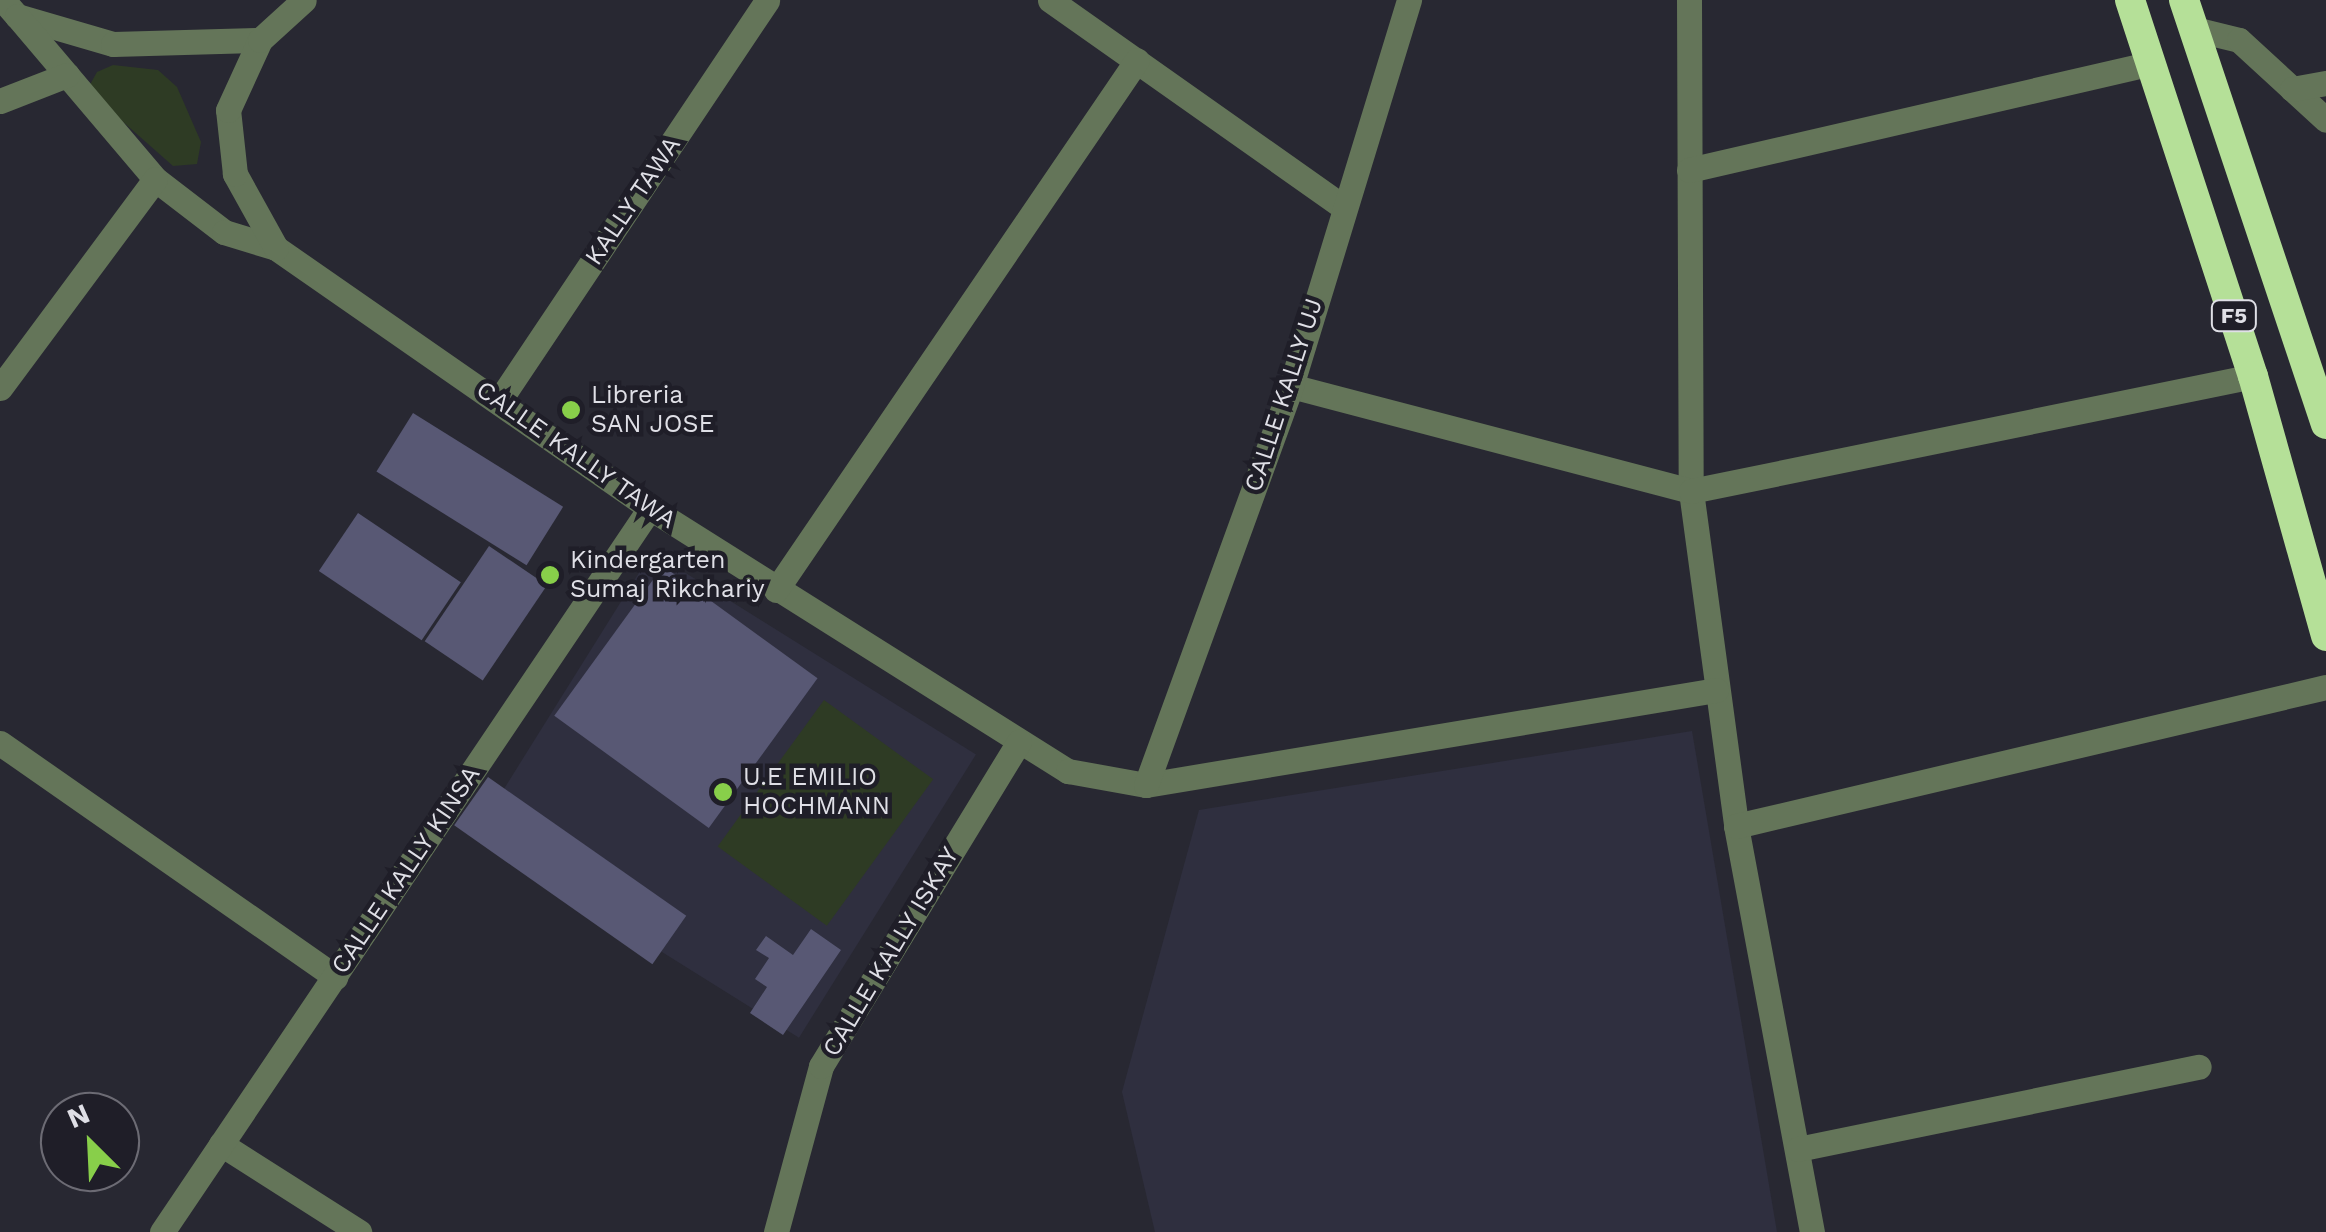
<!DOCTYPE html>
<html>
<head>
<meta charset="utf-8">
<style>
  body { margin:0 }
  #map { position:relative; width:2326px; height:1232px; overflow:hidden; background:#282832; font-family:"Work Sans",sans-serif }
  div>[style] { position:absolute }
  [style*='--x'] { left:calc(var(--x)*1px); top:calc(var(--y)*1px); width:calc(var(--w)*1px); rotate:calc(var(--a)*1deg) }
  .built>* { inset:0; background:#2f2f3f; transform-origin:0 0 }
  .green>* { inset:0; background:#2e3b24; transform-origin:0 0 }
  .building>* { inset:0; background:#585874; transform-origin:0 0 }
  .minor>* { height:25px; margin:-12.5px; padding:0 12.5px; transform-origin:12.5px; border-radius:12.5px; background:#647559 }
  .highway>* { height:30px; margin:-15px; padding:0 15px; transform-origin:15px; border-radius:15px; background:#b5e098 }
  .dots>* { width:28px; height:28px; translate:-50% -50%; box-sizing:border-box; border:5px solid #1f1e28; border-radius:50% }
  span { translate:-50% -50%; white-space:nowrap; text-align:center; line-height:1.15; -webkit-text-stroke:9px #1f1e28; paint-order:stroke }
  .shield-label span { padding:2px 8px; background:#1f1e28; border:2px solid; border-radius:8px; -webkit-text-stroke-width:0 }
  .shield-label { font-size:22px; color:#dfdfe6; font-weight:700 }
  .street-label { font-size:25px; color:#dfdfe6 }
  .poi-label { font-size:25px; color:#dfdfe6 }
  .left { translate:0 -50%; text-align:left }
  .north { position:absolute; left:40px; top:1092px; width:100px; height:100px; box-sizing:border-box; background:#1f1e28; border:2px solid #6c6b74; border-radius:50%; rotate:336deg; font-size:28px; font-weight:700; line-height:40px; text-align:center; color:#dfdfe6 }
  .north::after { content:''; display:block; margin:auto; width:35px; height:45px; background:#88cf4a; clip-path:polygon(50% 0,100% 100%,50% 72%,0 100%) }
</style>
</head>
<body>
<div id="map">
  <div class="built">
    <div style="left:652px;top:552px;width:382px;height:334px;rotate:32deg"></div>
    <div style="clip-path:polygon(1692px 731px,1777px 1232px,1155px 1232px,1122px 1092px,1199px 810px)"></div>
  </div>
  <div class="green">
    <div style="clip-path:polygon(113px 65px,158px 70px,177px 87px,201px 142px,197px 164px,173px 166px,87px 90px,97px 72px)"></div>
    <div style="left:824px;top:700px;width:135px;height:181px;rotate:36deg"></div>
  </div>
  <div class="building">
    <div style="left:413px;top:413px;width:177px;height:69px;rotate:32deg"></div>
    <div style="left:358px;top:513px;width:124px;height:70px;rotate:34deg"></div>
    <div style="left:489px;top:546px;width:70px;height:115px;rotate:34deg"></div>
    <div style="left:663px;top:566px;width:191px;height:185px;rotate:36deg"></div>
    <div style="left:488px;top:777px;width:242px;height:59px;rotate:35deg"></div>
    <div style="clip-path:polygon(811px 929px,841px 950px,783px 1035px,750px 1013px,767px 987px,755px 979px,769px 958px,756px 950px,766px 936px,793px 955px)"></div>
  </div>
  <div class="minor">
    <div style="--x:3;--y:0;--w:21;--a:49"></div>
    <div style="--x:17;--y:16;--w:100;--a:16.3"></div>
    <div style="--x:113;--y:44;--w:147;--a:-1.6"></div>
    <div style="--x:1050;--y:0;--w:359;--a:35.2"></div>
    <div style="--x:1689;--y:0;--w:491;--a:89.8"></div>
    <div style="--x:1691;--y:491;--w:338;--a:82.3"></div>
    <div style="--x:1736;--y:826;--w:413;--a:79.4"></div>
    <div style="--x:17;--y:16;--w:214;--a:49.7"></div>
    <div style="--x:155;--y:179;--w:87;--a:37.5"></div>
    <div style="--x:224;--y:232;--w:54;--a:17.1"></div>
    <div style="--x:276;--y:248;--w:455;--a:34.8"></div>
    <div style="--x:650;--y:508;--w:494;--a:32.2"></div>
    <div style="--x:1068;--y:771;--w:79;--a:10.2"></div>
    <div style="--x:1146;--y:785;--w:578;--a:-9.46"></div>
    <div style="--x:2194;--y:29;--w:46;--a:13.7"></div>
    <div style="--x:2239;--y:40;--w:118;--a:42.6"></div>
    <div style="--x:2292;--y:89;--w:35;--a:-10"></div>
    <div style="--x:0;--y:101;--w:72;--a:-21.2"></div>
    <div style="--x:1689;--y:170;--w:475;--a:-13"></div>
    <div style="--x:276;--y:248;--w:85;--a:-119"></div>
    <div style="--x:235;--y:174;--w:64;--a:-96.2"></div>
    <div style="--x:228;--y:110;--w:77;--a:-65.4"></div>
    <div style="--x:260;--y:40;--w:59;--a:-42.3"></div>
    <div style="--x:1291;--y:386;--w:414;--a:14.7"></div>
    <div style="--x:1691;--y:491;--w:574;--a:-11.56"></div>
    <div style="--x:0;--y:388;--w:260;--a:-53.4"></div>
    <div style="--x:499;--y:401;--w:482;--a:-56.2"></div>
    <div style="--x:776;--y:590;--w:641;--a:-55.74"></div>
    <div style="--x:0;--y:743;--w:409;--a:34.9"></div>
    <div style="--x:1146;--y:785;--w:425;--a:-70"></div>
    <div style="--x:1291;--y:386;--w:404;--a:-73"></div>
    <div style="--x:1736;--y:826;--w:606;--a:-13.26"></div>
    <div style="--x:221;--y:1144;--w:164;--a:32.5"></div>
    <div style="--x:1798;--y:1149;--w:409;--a:-11.6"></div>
    <div style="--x:162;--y:1232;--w:873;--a:-56.02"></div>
    <div style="--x:776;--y:1232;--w:172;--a:-74.8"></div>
    <div style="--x:821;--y:1066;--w:380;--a:-58.6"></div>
  </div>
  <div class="highway">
    <div style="--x:2130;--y:0;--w:396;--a:71.9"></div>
    <div style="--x:2253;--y:376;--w:270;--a:74.3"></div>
    <div style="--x:2184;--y:0;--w:447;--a:71.5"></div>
  </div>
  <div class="dots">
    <div style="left:571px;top:410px;background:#88cf4a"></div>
    <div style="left:550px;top:575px;background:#88cf4a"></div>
    <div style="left:723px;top:792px;background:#88cf4a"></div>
  </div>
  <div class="shield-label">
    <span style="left:2234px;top:316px">F5</span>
  </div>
  <div class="street-label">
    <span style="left:633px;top:201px;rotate:-56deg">KALLY TAWA</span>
    <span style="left:1284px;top:395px;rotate:-72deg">CALLE KALLY UJ</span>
    <span style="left:576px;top:455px;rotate:35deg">CALLE KALLY TAWA</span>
    <span style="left:406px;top:870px;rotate:-56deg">CALLE KALLY KINSA</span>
    <span style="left:891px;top:952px;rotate:-59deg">CALLE KALLY ISKAY</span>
  </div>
  <div class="poi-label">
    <span class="left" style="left:591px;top:410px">Libreria<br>SAN JOSE</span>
    <span class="left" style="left:570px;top:575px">Kindergarten<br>Sumaj Rikchariy</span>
    <span class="left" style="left:743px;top:792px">U.E EMILIO<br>HOCHMANN</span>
  </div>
  <div class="north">N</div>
</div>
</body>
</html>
